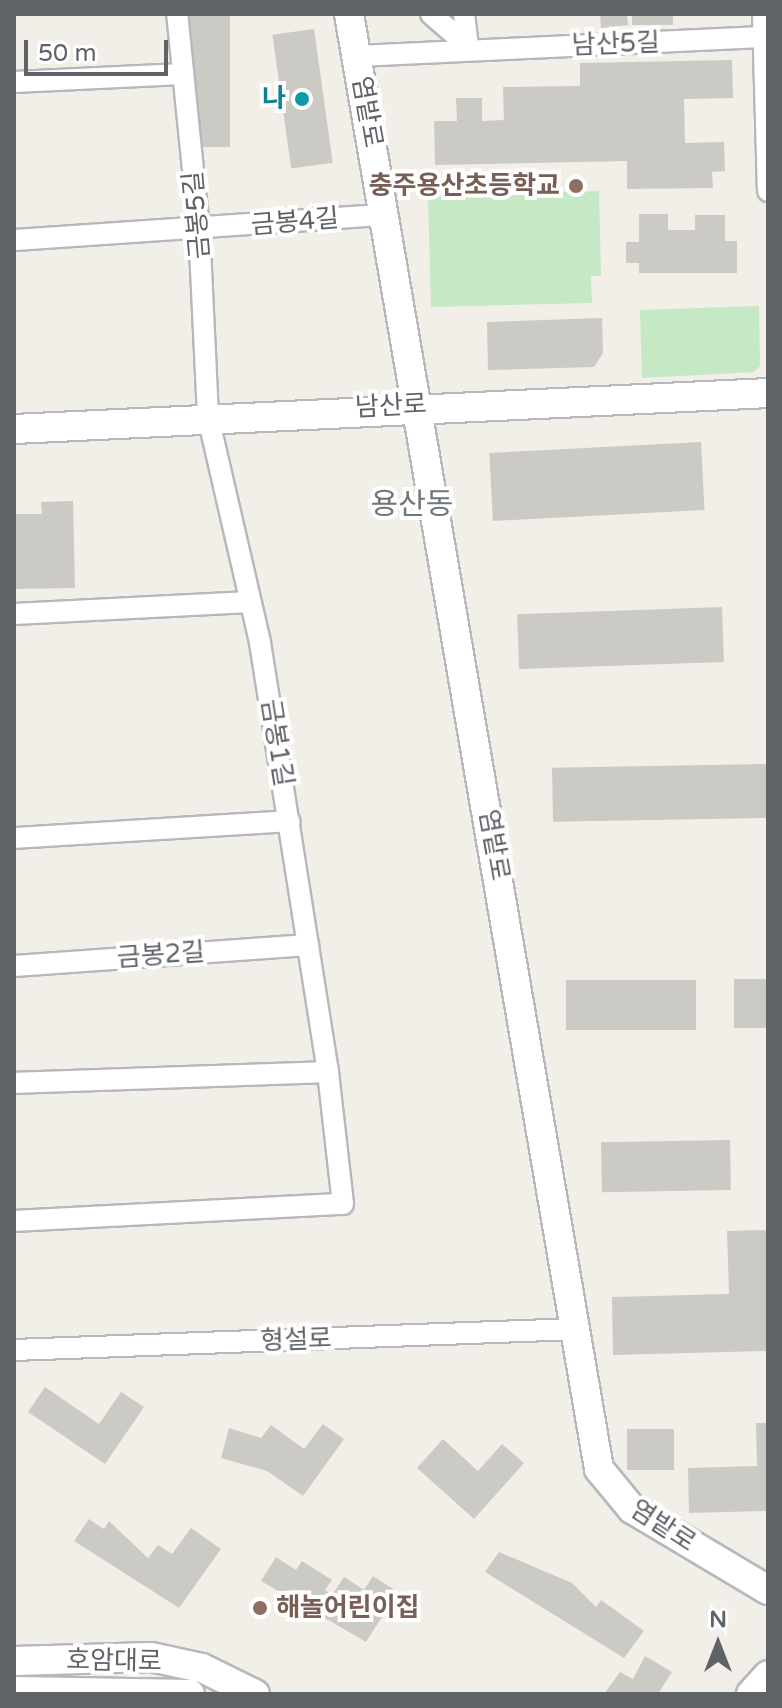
<!DOCTYPE html>
<html>
<head>
<meta charset="utf-8">
<style>
  body { margin:0 }
  #map { position:relative; width:782px; height:1708px; overflow:hidden; background:#f1efe8; font-family:"Varela Round","Noto Sans KR",sans-serif }
  div>[style] { position:absolute }
  [style*='--x'] { left:calc(var(--x)*1px); top:calc(var(--y)*1px); width:calc(var(--w)*1px); rotate:calc(var(--a)*1deg) }
  .green>* { inset:0; background:#c5e8c5 }
  .building>* { inset:0; background:#cccac5; transform-origin:0 0 }
  .roads { filter:drop-shadow(2px 0 #b5b8bc) drop-shadow(-2px 0 #b5b8bc) drop-shadow(0 2px #b5b8bc) drop-shadow(0 -2px #b5b8bc) }
  .street>* { height:20px; margin:-10px; padding:0 10px; transform-origin:10px; border-radius:10px; background:#fff }
  .secondary>* { height:28px; margin:-14px; padding:0 14px; transform-origin:14px; border-radius:14px; background:#fff }
  .dots>* { width:22px; height:22px; translate:-50% -50%; box-sizing:border-box; border:4px solid #fff; border-radius:50% }
  span { translate:-50% -50%; white-space:nowrap; text-align:center; line-height:1.15; -webkit-text-stroke:8px #fff; paint-order:stroke }
  .street-label { font-size:26px; color:#5f6368 }
  .culture-label { font-size:26px; color:#0d838f; font-weight:700 }
  .right { translate:-100% -50%; text-align:right }
  .education-label { font-size:26px; color:#785e54; font-weight:700 }
  .left { translate:0 -50%; text-align:left }
  .quarter-label { font-size:30px; color:#70757a }
  .frame { position:absolute; inset:0; border:16px solid #5f6368; pointer-events:none }
  .north { position:absolute; left:678px; top:1604px; width:80px; height:80px; -webkit-text-stroke:6px #fff; paint-order:stroke; rotate:0deg; font-size:22px; font-weight:700; line-height:32px; text-align:center; color:#5f6368 }
  .north::after { content:''; display:block; margin:auto; width:28px; height:36px; background:#5f6368; clip-path:polygon(50% 0,100% 100%,50% 72%,0 100%) }
  .scale { position:absolute; left:24px; top:40px; width:144px; height:36px; box-sizing:border-box; border:4px solid #5f6368; border-top:0; padding-left:10px; font-size:24px; line-height:28px; white-space:nowrap; color:#5f6368; -webkit-text-stroke:6px #fff; paint-order:stroke }
</style>
</head>
<body>
<div id="map">
  <div class="green">
    <div style="clip-path:polygon(599px 191px,601px 276px,591px 276px,592px 303px,431px 307px,428px 196px)"></div>
    <div style="clip-path:polygon(759px 306px,760px 366px,754px 372px,642px 378px,640px 310px)"></div>
  </div>
  <div class="building">
    <div style="left:186px;top:14px;width:44px;height:133px"></div>
    <div style="clip-path:polygon(600px 14px,627px 14px,628px 25px,601px 28px)"></div>
    <div style="left:632px;top:14px;width:41px;height:11px"></div>
    <div style="left:314px;top:29px;width:135px;height:42px;rotate:82deg"></div>
    <div style="clip-path:polygon(732px 60px,733px 98px,684px 99px,685px 143px,724px 142px,725px 171px,712px 172px,713px 188px,627px 189px,627px 161px,435px 165px,434px 121px,457px 121px,456px 98px,482px 98px,482px 121px,504px 120px,503px 87px,580px 86px,580px 63px)"></div>
    <div style="clip-path:polygon(639px 214px,668px 214px,668px 230px,695px 230px,695px 215px,725px 215px,725px 241px,737px 241px,737px 273px,639px 273px,639px 263px,626px 263px,626px 242px,639px 242px)"></div>
    <div style="clip-path:polygon(602px 318px,603px 353px,594px 367px,488px 370px,487px 322px)"></div>
    <div style="left:701px;top:442px;width:68px;height:212px;rotate:87deg"></div>
    <div style="clip-path:polygon(73px 501px,75px 588px,14px 589px,14px 514px,42px 514px,41px 502px)"></div>
    <div style="left:722px;top:607px;width:55px;height:205px;rotate:88deg"></div>
    <div style="left:767px;top:764px;width:54px;height:215px;rotate:89deg"></div>
    <div style="left:768px;top:979px;width:49px;height:34px;rotate:90deg"></div>
    <div style="left:696px;top:980px;width:50px;height:130px;rotate:90deg"></div>
    <div style="left:730px;top:1140px;width:50px;height:129px;rotate:89deg"></div>
    <div style="clip-path:polygon(768px 1230px,768px 1351px,613px 1355px,612px 1297px,729px 1294px,727px 1231px)"></div>
    <div style="clip-path:polygon(45px 1387px,99px 1424px,121px 1392px,144px 1407px,105px 1464px,28px 1412px)"></div>
    <div style="clip-path:polygon(756px 1423px,768px 1423px,768px 1511px,689px 1513px,688px 1468px,757px 1466px)"></div>
    <div style="clip-path:polygon(323px 1424px,344px 1439px,303px 1496px,267px 1471px,221px 1458px,229px 1428px,261px 1438px,271px 1425px,304px 1449px)"></div>
    <div style="left:627px;top:1429px;width:47px;height:41px"></div>
    <div style="clip-path:polygon(443px 1439px,478px 1471px,502px 1444px,524px 1463px,474px 1519px,417px 1468px)"></div>
    <div style="clip-path:polygon(89px 1519px,104px 1529px,109px 1521px,148px 1558px,158px 1545px,172px 1554px,191px 1528px,221px 1549px,179px 1608px,74px 1541px)"></div>
    <div style="clip-path:polygon(499px 1552px,572px 1583px,596px 1607px,601px 1600px,644px 1631px,624px 1658px,485px 1572px)"></div>
    <div style="clip-path:polygon(276px 1557px,296px 1570px,302px 1561px,332px 1580px,325px 1590px,332px 1595px,344px 1577px,364px 1590px,373px 1576px,398px 1592px,366px 1642px,261px 1581px)"></div>
    <div style="clip-path:polygon(645px 1656px,672px 1672px,658px 1694px,604px 1694px,620px 1672px,633px 1679px)"></div>
  </div>
  <div class="roads">
    <div class="street">
      <div style="--x:431;--y:14;--w:49;--a:40.9"></div>
      <div style="--x:464;--y:14;--w:32;--a:83"></div>
      <div style="--x:763;--y:14;--w:177;--a:88.4"></div>
      <div style="--x:357;--y:56;--w:406;--a:-2.7"></div>
      <div style="--x:14;--y:82;--w:169;--a:-2.7"></div>
      <div style="--x:14;--y:240;--w:372;--a:-3.9"></div>
      <div style="--x:14;--y:614;--w:236;--a:-2.9"></div>
      <div style="--x:14;--y:838;--w:276;--a:-3.5"></div>
      <div style="--x:14;--y:966;--w:295;--a:-4.1"></div>
      <div style="--x:14;--y:1083;--w:314;--a:-2"></div>
      <div style="--x:328;--y:1072;--w:435;--a:-99"></div>
      <div style="--x:260;--y:642;--w:231;--a:-103"></div>
      <div style="--x:208;--y:417;--w:188;--a:-92.7"></div>
      <div style="--x:199;--y:229;--w:216;--a:-95.8"></div>
      <div style="--x:14;--y:1221;--w:329;--a:-3"></div>
      <div style="--x:343;--y:1204;--w:133;--a:-96.5"></div>
      <div style="--x:14;--y:1350;--w:563;--a:-2.14"></div>
    </div>
    <div class="secondary">
      <div style="--x:349;--y:14;--w:1476;--a:80.25"></div>
      <div style="--x:599;--y:1469;--w:52;--a:50.5"></div>
      <div style="--x:632;--y:1509;--w:158;--a:30.8"></div>
      <div style="--x:14;--y:429;--w:755;--a:-2.73"></div>
      <div style="--x:14;--y:1661;--w:137;--a:-1.7"></div>
      <div style="--x:151;--y:1657;--w:52;--a:12.2"></div>
      <div style="--x:202;--y:1668;--w:59;--a:26.1"></div>
      <div style="--x:14;--y:1691;--w:176;--a:1"></div>
      <div style="--x:751;--y:1694;--w:25;--a:-48"></div>
    </div>
  </div>
  <div class="dots">
    <div style="left:302px;top:99px;background:#0f9aa8"></div>
    <div style="left:576px;top:186px;background:#8d6e63"></div>
    <div style="left:260px;top:1608px;background:#8d6e63"></div>
  </div>
  <div class="street-label">
    <span style="left:616px;top:44px;rotate:-2deg">남산5길</span>
    <span style="left:367px;top:112px;rotate:80deg">염밭로</span>
    <span style="left:197px;top:215px;rotate:-95deg">금봉5길</span>
    <span style="left:295px;top:222px;rotate:-5deg">금봉4길</span>
    <span style="left:391px;top:406px;rotate:-3deg">남산로</span>
    <span style="left:277px;top:743px;rotate:81deg">금봉1길</span>
    <span style="left:494px;top:845px;rotate:80deg">염밭로</span>
    <span style="left:161px;top:955px;rotate:-4deg">금봉2길</span>
    <span style="left:296px;top:1340px;rotate:-2deg">형설로</span>
    <span style="left:663px;top:1526px;rotate:33deg">염밭로</span>
    <span style="left:114px;top:1661px;rotate:1deg">호암대로</span>
  </div>
  <div class="culture-label">
    <span class="right" style="left:286px;top:99px">나</span>
  </div>
  <div class="education-label">
    <span class="right" style="left:560px;top:186px">충주용산초등학교</span>
    <span class="left" style="left:276px;top:1608px">해놀어린이집</span>
  </div>
  <div class="quarter-label">
    <span style="left:412px;top:505px">용산동</span>
  </div>
  <div class="frame"></div>
  <div class="north">N</div>
  <div class="scale">50 m</div>
</div>
</body>
</html>
